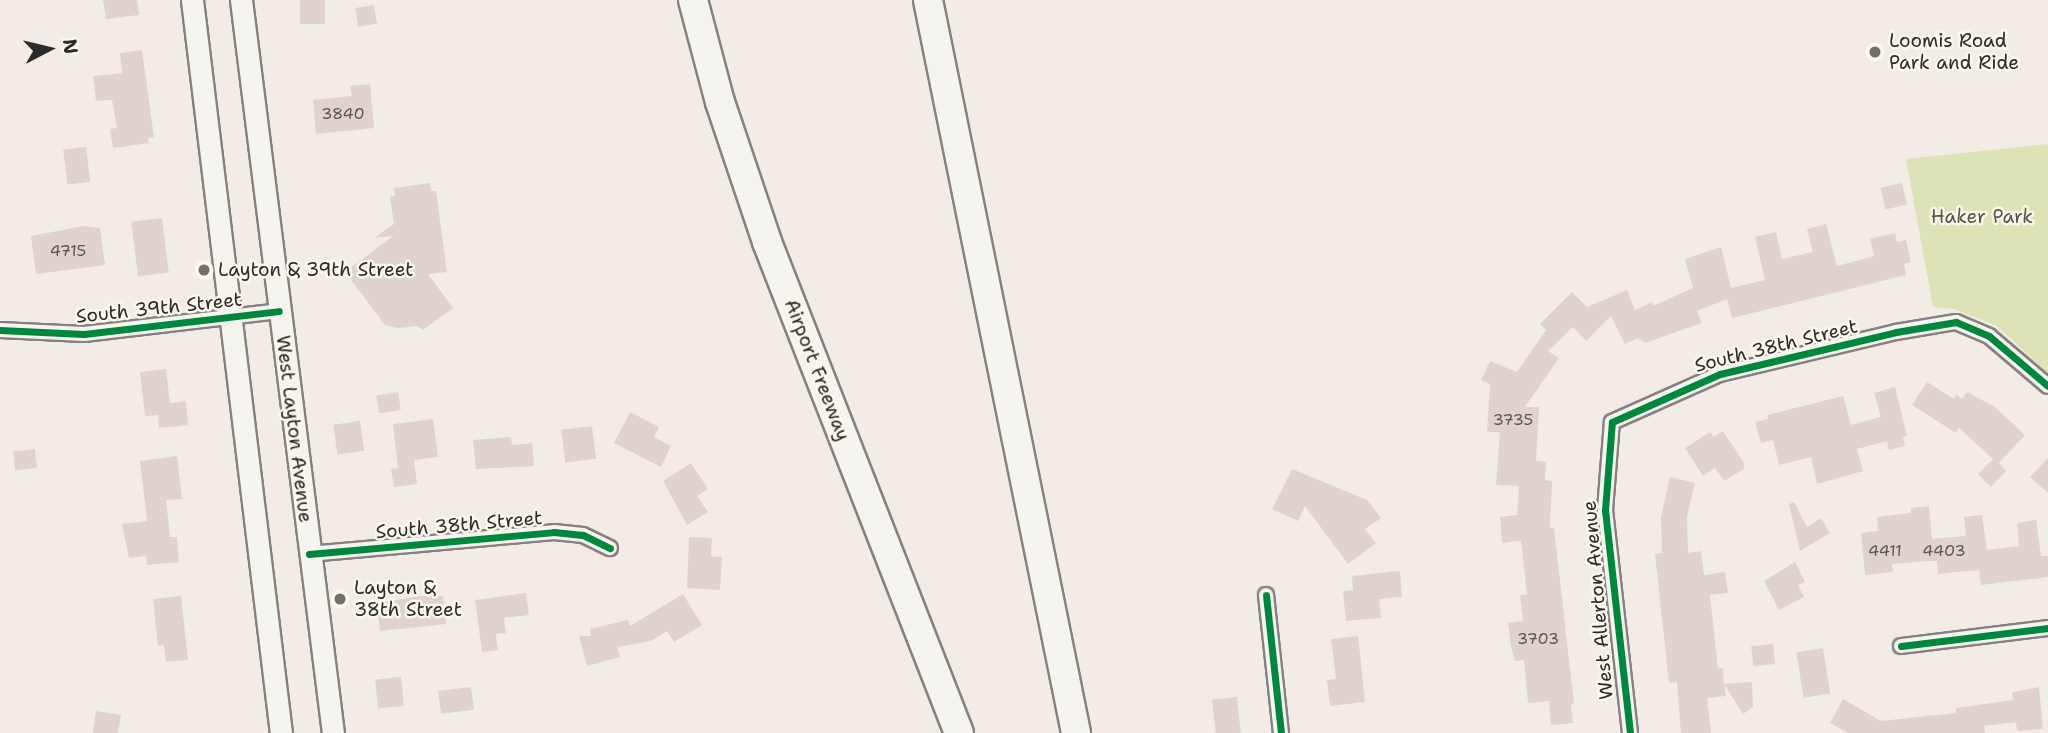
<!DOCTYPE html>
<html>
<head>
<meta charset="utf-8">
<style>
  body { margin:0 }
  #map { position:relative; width:2048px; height:733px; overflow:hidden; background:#f3ebe5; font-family:"Shantell Sans",sans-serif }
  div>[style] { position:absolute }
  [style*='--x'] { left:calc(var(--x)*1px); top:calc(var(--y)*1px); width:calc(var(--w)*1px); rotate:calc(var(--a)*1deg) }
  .green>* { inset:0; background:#dde3b7 }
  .building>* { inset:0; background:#e0d3ce; transform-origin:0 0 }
  .roads { filter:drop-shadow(2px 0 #85817f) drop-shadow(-2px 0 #85817f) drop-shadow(0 2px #85817f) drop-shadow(0 -2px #85817f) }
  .street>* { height:14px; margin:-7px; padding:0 7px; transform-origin:7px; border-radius:7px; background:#f6f4ef }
  .secondary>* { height:21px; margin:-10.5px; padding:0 10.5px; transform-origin:10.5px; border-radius:10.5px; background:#f6f4ef }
  .highway>* { height:28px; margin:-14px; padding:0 14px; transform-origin:14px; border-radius:14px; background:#f6f4ef }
  .cycleway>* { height:7px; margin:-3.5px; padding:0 3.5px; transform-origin:3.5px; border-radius:3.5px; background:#00873e }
  .dots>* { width:19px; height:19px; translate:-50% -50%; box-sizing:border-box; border:4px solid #fbf7ec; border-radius:50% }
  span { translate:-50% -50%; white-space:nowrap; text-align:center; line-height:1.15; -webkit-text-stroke:5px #fbf7ec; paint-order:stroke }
  .number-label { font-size:16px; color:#595654 }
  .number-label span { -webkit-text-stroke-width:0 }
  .poi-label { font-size:19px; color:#2b2b2b }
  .left { translate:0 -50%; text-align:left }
  .park-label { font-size:19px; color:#535844 }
  .street-label { font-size:19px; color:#2b2b2b }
  .north { position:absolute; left:14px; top:14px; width:70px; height:70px; -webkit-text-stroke:5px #fbf7ec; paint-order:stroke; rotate:83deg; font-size:19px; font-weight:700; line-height:28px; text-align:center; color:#2b2b2b }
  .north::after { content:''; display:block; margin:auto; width:24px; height:32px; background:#2b2b2b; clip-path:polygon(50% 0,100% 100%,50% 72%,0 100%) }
</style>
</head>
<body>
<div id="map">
  <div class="green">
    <div style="clip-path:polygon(2048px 144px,2048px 373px,1997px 326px,1954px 309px,1933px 307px,1906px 159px)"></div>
  </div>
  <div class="building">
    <div style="clip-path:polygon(103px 0,137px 0,139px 15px,106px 19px)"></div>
    <div style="left:300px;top:0;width:25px;height:24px"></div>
    <div style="left:374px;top:5px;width:19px;height:19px;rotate:81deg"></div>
    <div style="clip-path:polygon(142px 50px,154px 137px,148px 138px,149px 143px,113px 148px,110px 129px,117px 128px,112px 100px,96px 101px,93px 76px,122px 73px,120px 53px)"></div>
    <div style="clip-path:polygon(370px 84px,374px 128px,316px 134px,313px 100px,352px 96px,350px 86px)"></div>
    <div style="left:86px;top:147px;width:35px;height:23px;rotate:83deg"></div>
    <div style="clip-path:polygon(430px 183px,431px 191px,436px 191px,447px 272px,428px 274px,453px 308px,423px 330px,417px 326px,397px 328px,385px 325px,345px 272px,393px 236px,374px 238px,394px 224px,390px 197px,395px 196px,394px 188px)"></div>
    <div style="left:1902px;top:183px;width:22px;height:22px;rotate:77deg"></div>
    <div style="left:162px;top:218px;width:55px;height:31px;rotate:83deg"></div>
    <div style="clip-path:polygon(1826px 224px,1837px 266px,1874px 256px,1870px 239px,1895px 233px,1897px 242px,1906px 240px,1911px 262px,1904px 264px,1906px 275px,1732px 318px,1727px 299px,1697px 311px,1702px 323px,1645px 343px,1638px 338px,1625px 344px,1611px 316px,1586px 341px,1573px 327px,1548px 351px,1559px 358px,1525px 407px,1539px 407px,1536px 461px,1546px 462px,1545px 480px,1552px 481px,1550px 528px,1554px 528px,1574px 704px,1571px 704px,1573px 723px,1551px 725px,1549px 701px,1528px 703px,1524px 660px,1515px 661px,1511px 647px,1508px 623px,1523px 621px,1520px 595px,1527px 594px,1521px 541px,1502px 543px,1500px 517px,1517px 515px,1519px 486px,1496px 485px,1500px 432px,1487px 432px,1490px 384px,1481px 380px,1490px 361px,1517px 372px,1546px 330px,1540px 324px,1572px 292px,1587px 307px,1627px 290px,1635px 310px,1652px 302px,1653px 306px,1693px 288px,1685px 259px,1721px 247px,1731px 288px,1765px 280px,1755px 237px,1776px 232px,1782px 259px,1813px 252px,1807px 229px)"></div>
    <div style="clip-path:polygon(84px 226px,100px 228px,105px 265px,36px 274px,31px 236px)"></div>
    <div style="clip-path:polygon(166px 369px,170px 403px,186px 401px,188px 425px,159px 428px,158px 415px,145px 416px,140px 372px)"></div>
    <div style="clip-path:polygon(1927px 382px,1954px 399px,1956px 395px,1962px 399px,1967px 392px,1995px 407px,2025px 435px,1999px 463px,2006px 471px,1991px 487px,1978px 474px,1993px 459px,1959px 428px,1956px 433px,1912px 405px)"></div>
    <div style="clip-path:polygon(1895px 387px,1907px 436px,1903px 437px,1905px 446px,1889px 450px,1887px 441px,1857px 449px,1863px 471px,1817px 484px,1811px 457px,1779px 465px,1773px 440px,1761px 443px,1755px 422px,1768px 419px,1767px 415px,1843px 396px,1851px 425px,1881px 417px,1874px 393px)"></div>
    <div style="left:398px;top:392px;width:18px;height:22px;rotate:81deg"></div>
    <div style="clip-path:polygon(630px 412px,659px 427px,654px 437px,671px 446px,661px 467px,614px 443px)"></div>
    <div style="clip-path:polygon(433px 419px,438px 457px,414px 460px,417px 484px,394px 487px,391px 469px,398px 468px,393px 424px)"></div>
    <div style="left:360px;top:421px;width:30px;height:27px;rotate:82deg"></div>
    <div style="left:592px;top:426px;width:33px;height:31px;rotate:83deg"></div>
    <div style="clip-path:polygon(1723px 431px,1744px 463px,1744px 469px,1724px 481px,1715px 468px,1703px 476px,1685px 448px,1710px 432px,1714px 437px)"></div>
    <div style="clip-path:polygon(511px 437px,512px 445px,532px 443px,534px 466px,476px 469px,473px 440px)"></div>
    <div style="left:35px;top:449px;width:19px;height:22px;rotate:84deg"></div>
    <div style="clip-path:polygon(177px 456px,182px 499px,166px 500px,170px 537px,177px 537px,179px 562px,147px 565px,146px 556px,129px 558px,122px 524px,147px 521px,140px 461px)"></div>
    <div style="clip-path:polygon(2048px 458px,2048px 493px,2030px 477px)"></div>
    <div style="clip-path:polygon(691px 463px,708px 489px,697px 496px,708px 512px,687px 525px,663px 481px)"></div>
    <div style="clip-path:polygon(1292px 469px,1367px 500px,1381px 518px,1365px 529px,1376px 543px,1348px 564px,1305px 506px,1298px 521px,1272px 509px)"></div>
    <div style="clip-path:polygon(1670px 477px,1695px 483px,1687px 517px,1688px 553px,1701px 551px,1704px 575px,1725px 572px,1728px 593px,1710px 595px,1718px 669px,1723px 668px,1724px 684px,1752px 682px,1753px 707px,1743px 714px,1724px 684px,1726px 696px,1707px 698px,1711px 733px,1681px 733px,1677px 682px,1669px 683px,1655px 554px,1662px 553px,1661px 517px)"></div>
    <div style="clip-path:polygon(1794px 502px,1807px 527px,1821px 518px,1830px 533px,1800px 551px,1789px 504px)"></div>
    <div style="clip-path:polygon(1929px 506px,1932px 539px,1966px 536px,1964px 517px,1982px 515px,1987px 550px,2019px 546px,2017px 523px,2036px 520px,2041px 556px,2048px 556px,2048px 577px,1981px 585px,1979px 570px,1938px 574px,1937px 561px,1928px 561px,1892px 564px,1893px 572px,1865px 575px,1861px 533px,1878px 531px,1877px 517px,1911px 513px,1911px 508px)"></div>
    <div style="clip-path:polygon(689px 537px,712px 538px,711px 556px,722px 557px,720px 590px,687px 588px)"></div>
    <div style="clip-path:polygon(1795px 562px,1805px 582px,1798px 585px,1804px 597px,1779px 610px,1764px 581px)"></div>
    <div style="clip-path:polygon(1400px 571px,1402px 597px,1379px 599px,1381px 618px,1346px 621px,1343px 591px,1353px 590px,1352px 576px)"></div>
    <div style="clip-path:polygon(526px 593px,529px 615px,504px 618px,506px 633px,496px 634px,498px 650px,482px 652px,475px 600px)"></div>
    <div style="clip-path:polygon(683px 594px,702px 625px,674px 642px,667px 631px,651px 641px,617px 647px,620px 657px,587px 666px,579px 636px,591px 636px,590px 629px,628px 620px,630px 626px)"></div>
    <div style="clip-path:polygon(181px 596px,188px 660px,166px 662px,164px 645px,158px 646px,153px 599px)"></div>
    <div style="clip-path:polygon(421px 596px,443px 596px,446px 624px,380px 631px,377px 603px)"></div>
    <div style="clip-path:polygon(1358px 636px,1365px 702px,1330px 706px,1327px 680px,1336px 679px,1331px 639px)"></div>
    <div style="left:1773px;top:644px;width:20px;height:22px;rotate:84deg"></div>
    <div style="left:1823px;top:648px;width:46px;height:27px;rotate:81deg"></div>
    <div style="left:401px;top:677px;width:29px;height:26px;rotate:84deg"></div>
    <div style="left:471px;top:687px;width:23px;height:33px;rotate:83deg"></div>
    <div style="clip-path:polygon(2039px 687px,2043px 729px,2017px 731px,2016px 722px,1984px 726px,1985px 733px,1848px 733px,1830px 723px,1843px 699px,1881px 721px,1956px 713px,1956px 708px,2013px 700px,2012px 692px)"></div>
    <div style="left:1237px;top:697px;width:36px;height:25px;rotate:84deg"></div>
    <div style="clip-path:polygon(96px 711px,121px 715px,118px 733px,93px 733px)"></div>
  </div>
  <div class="roads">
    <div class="street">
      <div style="--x:0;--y:330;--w:84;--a:2.7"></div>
      <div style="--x:84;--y:334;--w:196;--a:-6.7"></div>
      <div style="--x:309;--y:554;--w:246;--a:-5.1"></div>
      <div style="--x:554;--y:532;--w:29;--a:6"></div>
      <div style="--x:583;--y:535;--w:30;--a:26"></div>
      <div style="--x:1266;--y:595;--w:139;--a:83.8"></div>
      <div style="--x:1901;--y:646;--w:148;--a:-7"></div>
      <div style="--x:1630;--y:733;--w:224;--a:-96.4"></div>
      <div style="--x:1605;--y:510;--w:88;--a:-85.5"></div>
      <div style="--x:1612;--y:422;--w:118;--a:-24"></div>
      <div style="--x:1720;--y:374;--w:181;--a:-13.4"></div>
      <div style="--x:1896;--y:332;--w:61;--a:-9.5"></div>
      <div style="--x:1956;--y:322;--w:36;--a:23"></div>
      <div style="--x:1989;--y:336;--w:77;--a:40.3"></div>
    </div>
    <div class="secondary">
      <div style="--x:192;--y:0;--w:738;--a:83.08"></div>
      <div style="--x:241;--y:0;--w:739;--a:82.85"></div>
    </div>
    <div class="highway">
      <div style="--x:693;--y:0;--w:106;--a:75.2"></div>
      <div style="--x:720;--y:102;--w:148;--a:71.4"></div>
      <div style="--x:767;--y:242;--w:527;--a:68.64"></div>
      <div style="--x:928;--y:0;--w:748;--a:78.58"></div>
    </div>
  </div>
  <div class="cycleway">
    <div style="--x:0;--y:330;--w:84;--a:2.7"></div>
    <div style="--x:84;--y:334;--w:196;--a:-6.7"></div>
    <div style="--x:309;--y:554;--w:246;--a:-5.1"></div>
    <div style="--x:554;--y:532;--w:29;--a:6"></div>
    <div style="--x:583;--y:535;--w:30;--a:26"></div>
    <div style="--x:1266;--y:595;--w:139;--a:83.8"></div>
    <div style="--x:1901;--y:646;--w:148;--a:-7"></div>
    <div style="--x:1630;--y:733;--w:224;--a:-96.4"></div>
    <div style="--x:1605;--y:510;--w:88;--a:-85.5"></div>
    <div style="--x:1612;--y:422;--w:118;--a:-24"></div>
    <div style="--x:1720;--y:374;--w:181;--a:-13.4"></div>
    <div style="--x:1896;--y:332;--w:61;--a:-9.5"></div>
    <div style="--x:1956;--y:322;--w:36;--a:23"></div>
    <div style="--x:1989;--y:336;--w:77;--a:40.3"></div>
  </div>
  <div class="dots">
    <div style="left:1875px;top:52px;background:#716e6c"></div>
    <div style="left:204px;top:270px;background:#716e6c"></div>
    <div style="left:340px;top:599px;background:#716e6c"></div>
  </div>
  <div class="number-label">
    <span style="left:343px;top:114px">3840</span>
    <span style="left:68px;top:251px">4715</span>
    <span style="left:1513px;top:420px">3735</span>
    <span style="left:1885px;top:551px">4411</span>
    <span style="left:1944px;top:551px">4403</span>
    <span style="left:1538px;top:639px">3703</span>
  </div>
  <div class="poi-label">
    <span class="left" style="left:1889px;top:52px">Loomis Road<br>Park and Ride</span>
    <span class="left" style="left:218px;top:270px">Layton &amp; 39th Street</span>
    <span class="left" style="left:354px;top:599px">Layton &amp;<br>38th Street</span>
  </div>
  <div class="park-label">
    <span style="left:1982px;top:217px">Haker Park</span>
  </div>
  <div class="street-label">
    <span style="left:159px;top:308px;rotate:-6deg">South 39th Street</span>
    <span style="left:1776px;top:346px;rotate:-14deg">South 38th Street</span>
    <span style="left:817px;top:370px;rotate:69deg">Airport Freeway</span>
    <span style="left:294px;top:429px;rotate:83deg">West Layton Avenue</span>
    <span style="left:459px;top:525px;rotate:-5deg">South 38th Street</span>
    <span style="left:1598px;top:600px;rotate:-95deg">West Allerton Avenue</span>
  </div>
  <div class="north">N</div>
</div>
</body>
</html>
